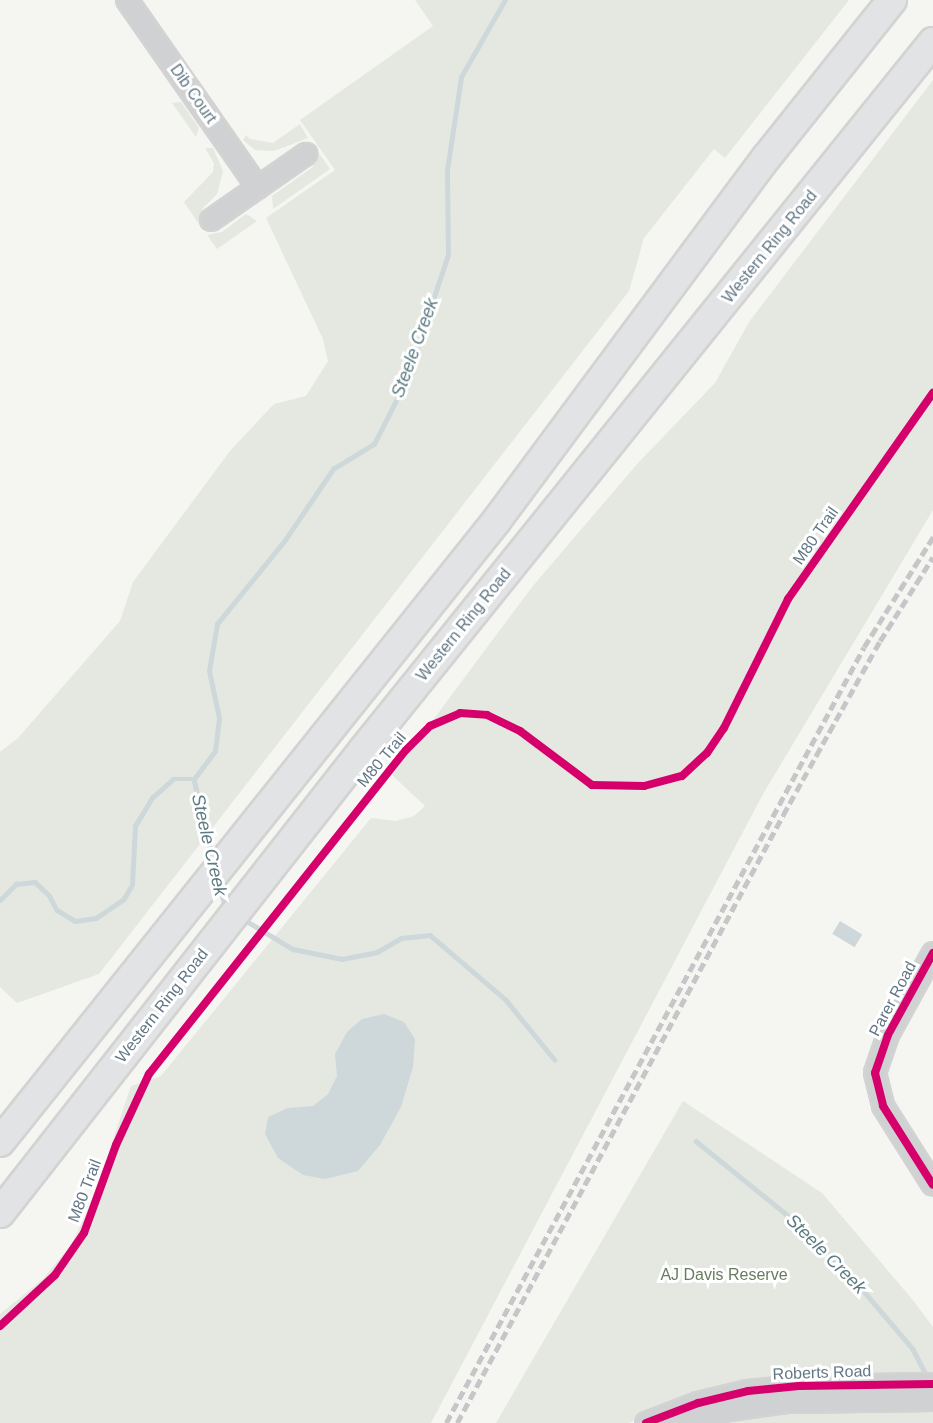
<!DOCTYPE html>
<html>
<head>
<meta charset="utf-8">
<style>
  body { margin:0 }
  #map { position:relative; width:933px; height:1423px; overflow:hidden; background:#f5f5f2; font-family:Arial,sans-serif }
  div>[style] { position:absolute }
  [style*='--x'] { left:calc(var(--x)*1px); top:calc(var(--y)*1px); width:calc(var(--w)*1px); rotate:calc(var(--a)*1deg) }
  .green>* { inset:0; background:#e4e8e0 }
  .water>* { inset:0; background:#ced8da; transform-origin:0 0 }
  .stream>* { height:4.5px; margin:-2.25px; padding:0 2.25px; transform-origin:2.25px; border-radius:2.25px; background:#ced8da }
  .roads { filter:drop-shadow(2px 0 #d2d3d2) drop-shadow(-2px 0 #d2d3d2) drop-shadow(0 2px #d2d3d2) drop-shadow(0 -2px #d2d3d2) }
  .minor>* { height:20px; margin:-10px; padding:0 10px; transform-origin:10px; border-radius:10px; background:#d0d1d2 }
  .highway>* { height:28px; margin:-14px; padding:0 14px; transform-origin:14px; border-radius:14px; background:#e2e3e4 }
  .rail>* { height:4.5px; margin-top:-2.25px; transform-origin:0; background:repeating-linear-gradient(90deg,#c5c6c7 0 9px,transparent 0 13.5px) }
  .cycleway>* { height:8px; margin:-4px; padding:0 4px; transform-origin:4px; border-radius:4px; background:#d6006c }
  span { translate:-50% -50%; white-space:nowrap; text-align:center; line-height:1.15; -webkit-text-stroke:6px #fff; paint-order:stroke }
  .street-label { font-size:16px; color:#627785 }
  .park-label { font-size:16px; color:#687c61 }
  .water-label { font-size:18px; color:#5d7b83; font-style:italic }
</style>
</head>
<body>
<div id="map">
  <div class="green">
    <div style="clip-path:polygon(415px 0,849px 0,725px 158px,714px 149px,644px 238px,629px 291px,99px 974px,17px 1003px,0 987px,0 752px,18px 738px,120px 621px,133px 582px,230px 451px,274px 404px,306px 396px,328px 361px,323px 339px,266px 218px,335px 170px,300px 120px,433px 26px)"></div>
    <div style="clip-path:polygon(933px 80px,933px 510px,763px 794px,431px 1423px,0 1423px,0 1314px,43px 1279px,71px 1245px,92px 1202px,131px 1086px,161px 1076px,371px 818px,396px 821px,414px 816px,425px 806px,392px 775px,532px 587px,638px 463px,715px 383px,749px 322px)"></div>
    <div style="clip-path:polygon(181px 102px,199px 128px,196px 137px,172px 103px)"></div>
    <div style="clip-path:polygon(300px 124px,308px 138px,274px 151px,255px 150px,243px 140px,246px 135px,250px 139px,273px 143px)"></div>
    <div style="clip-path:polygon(205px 148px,213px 148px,223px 171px,217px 194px,202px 209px,205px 218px,201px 227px,184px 202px,213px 172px,214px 163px)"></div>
    <div style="clip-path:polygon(316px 149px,330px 169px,273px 209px,272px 196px,313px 167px,311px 158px)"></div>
    <div style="clip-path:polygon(246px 214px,257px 221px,217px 249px,207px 235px,222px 232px)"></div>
    <div style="clip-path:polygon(683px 1101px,822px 1193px,912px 1299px,933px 1327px,933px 1423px,727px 1423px,702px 1396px,628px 1423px,496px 1423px)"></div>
  </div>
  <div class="water">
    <div style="left:840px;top:921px;width:26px;height:15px;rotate:31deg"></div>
    <div style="clip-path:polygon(384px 1014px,404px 1022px,415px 1039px,413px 1067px,401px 1107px,380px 1145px,358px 1171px,325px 1179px,303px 1175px,278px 1158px,265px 1134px,268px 1117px,288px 1108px,313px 1106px,328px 1094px,337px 1076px,335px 1054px,347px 1032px,362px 1019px)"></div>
  </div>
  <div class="stream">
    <div style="--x:194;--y:779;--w:35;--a:-53"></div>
    <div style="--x:215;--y:751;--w:33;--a:-83"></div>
    <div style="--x:219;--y:718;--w:48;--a:-102"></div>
    <div style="--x:209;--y:671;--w:48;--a:-80.3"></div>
    <div style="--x:217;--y:624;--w:108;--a:-51"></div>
    <div style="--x:285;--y:540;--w:86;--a:-55.9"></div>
    <div style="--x:333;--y:469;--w:48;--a:-31.4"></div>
    <div style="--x:374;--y:444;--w:71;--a:-63.1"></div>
    <div style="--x:406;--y:381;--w:133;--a:-71.6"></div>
    <div style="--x:448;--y:255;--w:85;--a:-90.7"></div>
    <div style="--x:447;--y:170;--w:94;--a:-81.4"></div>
    <div style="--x:461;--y:77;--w:89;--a:-60.3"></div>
    <div style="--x:219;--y:885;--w:24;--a:73"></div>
    <div style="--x:0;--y:900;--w:23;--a:-45"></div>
    <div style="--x:16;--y:884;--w:19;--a:-6"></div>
    <div style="--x:35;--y:882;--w:19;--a:43"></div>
    <div style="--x:49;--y:895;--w:17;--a:62"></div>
    <div style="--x:57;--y:910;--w:21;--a:31"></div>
    <div style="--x:75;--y:921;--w:21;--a:-8"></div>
    <div style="--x:96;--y:918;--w:32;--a:-34"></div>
    <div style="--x:123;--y:900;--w:17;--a:-59"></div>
    <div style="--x:132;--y:885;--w:59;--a:-87.1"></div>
    <div style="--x:135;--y:826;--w:33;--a:-59"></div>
    <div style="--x:152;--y:798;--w:28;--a:-42"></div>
    <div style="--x:173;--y:779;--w:21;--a:0"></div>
    <div style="--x:194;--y:779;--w:83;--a:76.8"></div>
    <div style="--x:243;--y:919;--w:58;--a:31"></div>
    <div style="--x:293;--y:949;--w:50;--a:11.5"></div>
    <div style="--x:342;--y:959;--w:36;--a:-11"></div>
    <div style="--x:377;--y:952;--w:28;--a:-30"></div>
    <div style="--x:401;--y:938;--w:29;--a:-6"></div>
    <div style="--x:430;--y:935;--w:100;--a:40.5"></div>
    <div style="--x:506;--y:1000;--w:77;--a:50.8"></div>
    <div style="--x:696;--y:1141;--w:114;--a:39"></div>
    <div style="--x:785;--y:1213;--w:90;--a:43.6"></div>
    <div style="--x:850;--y:1275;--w:97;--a:49.6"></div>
    <div style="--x:913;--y:1349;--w:33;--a:63"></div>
  </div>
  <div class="roads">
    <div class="minor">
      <div style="--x:127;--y:0;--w:229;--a:55.1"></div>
      <div style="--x:211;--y:220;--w:116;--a:-34.8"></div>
      <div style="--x:933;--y:953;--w:94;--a:118.8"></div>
      <div style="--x:888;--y:1035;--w:40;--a:108.9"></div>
      <div style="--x:875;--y:1073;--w:34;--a:76"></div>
      <div style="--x:883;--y:1106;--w:93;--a:57.7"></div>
      <div style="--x:646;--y:1423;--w:56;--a:-21"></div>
      <div style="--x:698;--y:1403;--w:51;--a:-13.5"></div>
      <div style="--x:748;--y:1391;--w:51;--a:-5.6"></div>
      <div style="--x:799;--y:1386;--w:134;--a:-0.9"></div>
      <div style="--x:689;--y:1423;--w:42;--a:-18"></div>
      <div style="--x:729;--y:1410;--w:60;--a:-7.7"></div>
      <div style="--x:788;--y:1402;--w:145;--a:-0.8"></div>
    </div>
    <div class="highway">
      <div style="--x:0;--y:1142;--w:796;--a:-51.37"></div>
      <div style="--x:497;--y:520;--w:451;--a:-53.4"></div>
      <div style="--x:766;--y:158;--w:202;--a:-51.4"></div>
      <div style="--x:0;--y:1213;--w:588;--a:-51.9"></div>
      <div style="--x:363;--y:750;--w:909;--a:-51.16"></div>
    </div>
  </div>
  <div class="rail">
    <div style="--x:446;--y:1423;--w:881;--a:-61.69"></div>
    <div style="--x:864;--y:647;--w:130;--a:-57.9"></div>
    <div style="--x:457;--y:1423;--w:690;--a:-61.8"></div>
    <div style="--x:783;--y:815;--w:199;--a:-60.9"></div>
    <div style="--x:880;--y:641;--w:99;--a:-57.8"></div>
  </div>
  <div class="cycleway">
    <div style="--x:933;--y:953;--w:94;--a:118.8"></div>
    <div style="--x:888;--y:1035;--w:40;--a:108.9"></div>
    <div style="--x:875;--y:1073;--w:34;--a:76"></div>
    <div style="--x:883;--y:1106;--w:93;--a:57.7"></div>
    <div style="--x:0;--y:1326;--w:75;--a:-42.8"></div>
    <div style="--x:55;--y:1275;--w:51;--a:-55.4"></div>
    <div style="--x:84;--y:1233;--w:94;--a:-70"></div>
    <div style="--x:116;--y:1145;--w:78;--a:-65.1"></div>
    <div style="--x:149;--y:1074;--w:414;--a:-51.6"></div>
    <div style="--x:406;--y:750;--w:34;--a:-45"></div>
    <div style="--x:430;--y:726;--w:33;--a:-23"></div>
    <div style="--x:460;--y:713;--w:27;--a:4"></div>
    <div style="--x:487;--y:715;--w:37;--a:26"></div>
    <div style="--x:520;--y:731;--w:90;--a:36.9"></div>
    <div style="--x:592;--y:785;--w:52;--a:1.1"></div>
    <div style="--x:644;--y:786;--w:39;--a:-15"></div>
    <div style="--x:682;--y:776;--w:34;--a:-43"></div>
    <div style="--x:707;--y:753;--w:30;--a:-56"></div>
    <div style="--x:724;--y:728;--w:144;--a:-63.6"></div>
    <div style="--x:788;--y:599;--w:252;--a:-54.9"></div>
    <div style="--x:646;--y:1423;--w:56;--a:-21"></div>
    <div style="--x:698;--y:1403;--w:51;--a:-13.5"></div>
    <div style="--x:748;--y:1391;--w:51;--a:-5.6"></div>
    <div style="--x:799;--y:1386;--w:134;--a:-0.9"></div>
  </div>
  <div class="street-label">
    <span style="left:193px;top:94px;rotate:55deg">Dib Court</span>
    <span style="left:770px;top:247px;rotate:-51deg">Western Ring Road</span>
    <span style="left:816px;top:536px;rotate:-55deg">M80 Trail</span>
    <span style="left:464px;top:625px;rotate:-51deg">Western Ring Road</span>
    <span style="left:382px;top:760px;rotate:-50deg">M80 Trail</span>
    <span style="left:893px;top:999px;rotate:-62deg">Parer Road</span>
    <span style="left:162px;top:1006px;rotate:-52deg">Western Ring Road</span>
    <span style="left:85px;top:1191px;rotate:-69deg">M80 Trail</span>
    <span style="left:822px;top:1373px;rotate:-2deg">Roberts Road</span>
  </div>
  <div class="park-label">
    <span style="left:724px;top:1275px">AJ Davis Reserve</span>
  </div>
  <div class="water-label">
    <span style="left:415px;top:348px;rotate:-70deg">Steele Creek</span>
    <span style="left:209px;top:845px;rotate:77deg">Steele Creek</span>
    <span style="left:826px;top:1254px;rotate:45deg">Steele Creek</span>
  </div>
</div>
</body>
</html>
